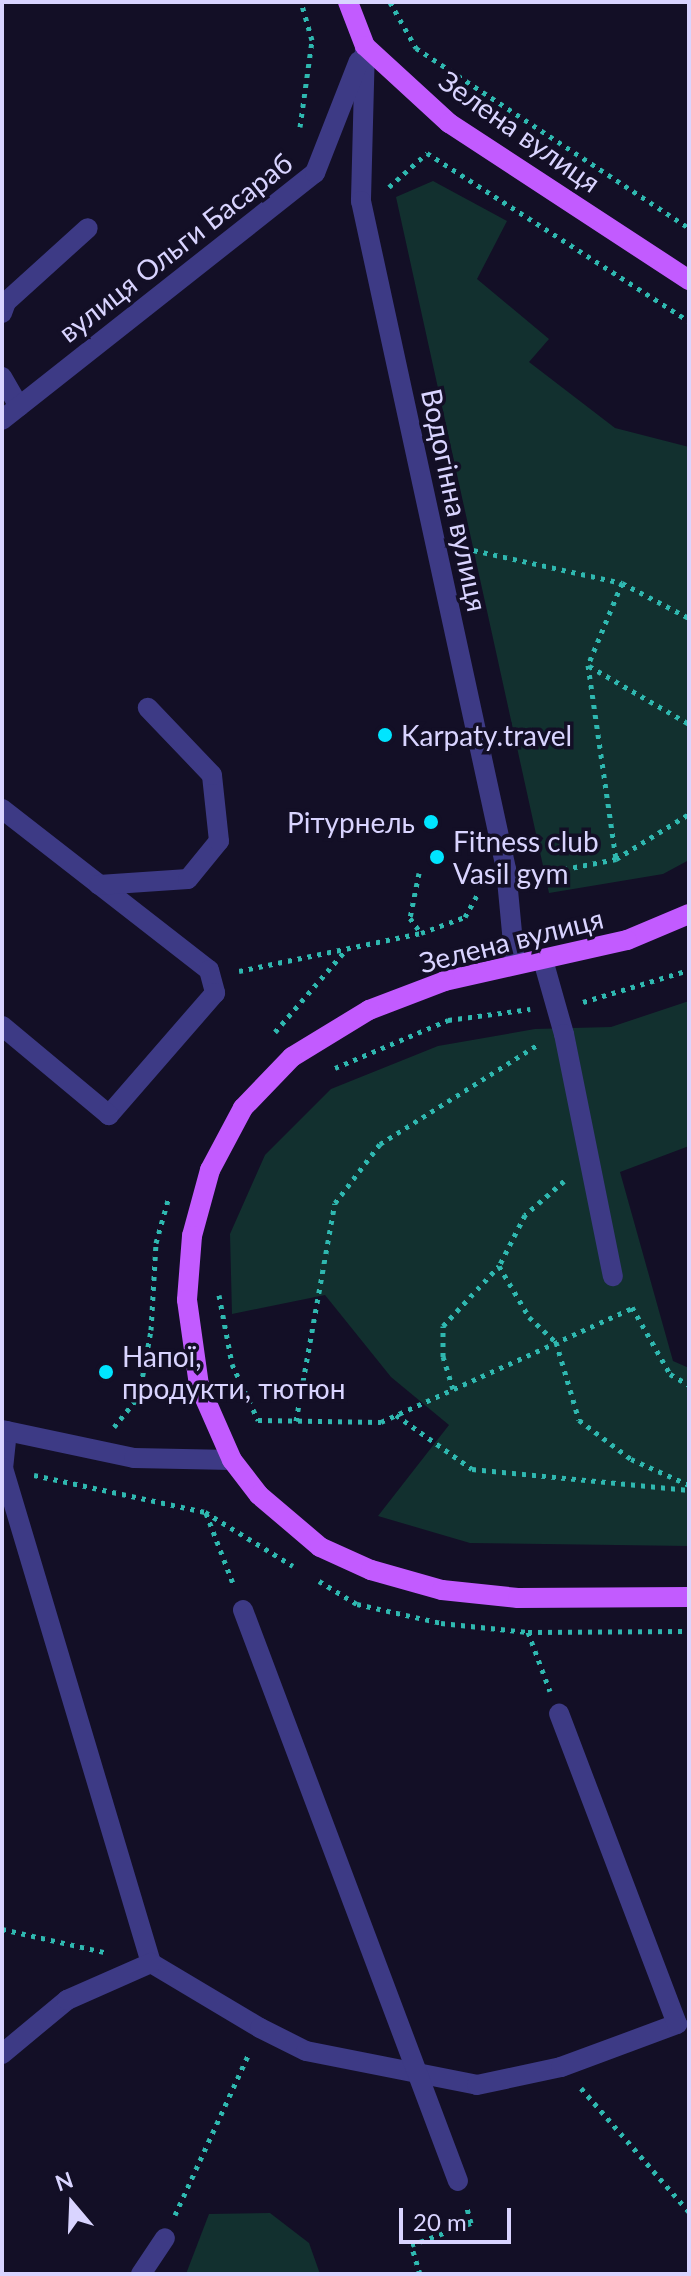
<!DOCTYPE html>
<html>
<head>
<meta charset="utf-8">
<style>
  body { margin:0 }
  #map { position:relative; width:691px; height:2276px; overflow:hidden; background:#130f26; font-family:Lato,sans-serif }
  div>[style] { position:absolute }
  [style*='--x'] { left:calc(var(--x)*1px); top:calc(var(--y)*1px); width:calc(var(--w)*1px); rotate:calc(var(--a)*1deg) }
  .green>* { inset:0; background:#12302f }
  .path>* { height:5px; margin-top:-2.5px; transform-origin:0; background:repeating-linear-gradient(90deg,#2fb8b0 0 4px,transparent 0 10px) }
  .service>* { height:20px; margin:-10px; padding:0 10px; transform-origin:10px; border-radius:10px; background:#3d3a85 }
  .minor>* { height:20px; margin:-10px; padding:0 10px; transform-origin:10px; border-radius:10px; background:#3d3a85 }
  .primary>* { height:20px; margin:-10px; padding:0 10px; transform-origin:10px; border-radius:10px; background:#c25bff }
  .dots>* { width:22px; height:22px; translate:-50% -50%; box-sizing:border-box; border:4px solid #130f26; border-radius:50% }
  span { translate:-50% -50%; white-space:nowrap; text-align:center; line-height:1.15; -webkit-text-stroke:7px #130f26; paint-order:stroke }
  .street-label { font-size:28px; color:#d9d4ff }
  .poi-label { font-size:28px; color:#d9d4ff }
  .left { translate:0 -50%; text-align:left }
  .right { translate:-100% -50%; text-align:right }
  .frame { position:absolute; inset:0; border:4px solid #d9d4ff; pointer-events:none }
  .north { position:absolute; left:32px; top:2164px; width:80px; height:80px; -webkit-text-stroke:6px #130f26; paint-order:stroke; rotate:341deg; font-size:22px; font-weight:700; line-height:32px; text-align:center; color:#d9d4ff }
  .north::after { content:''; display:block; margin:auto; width:28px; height:36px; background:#d9d4ff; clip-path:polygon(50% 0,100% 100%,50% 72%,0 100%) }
  .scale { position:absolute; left:399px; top:2208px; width:112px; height:36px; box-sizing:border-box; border:4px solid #d9d4ff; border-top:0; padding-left:10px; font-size:24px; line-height:28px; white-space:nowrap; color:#d9d4ff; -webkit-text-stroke:6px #130f26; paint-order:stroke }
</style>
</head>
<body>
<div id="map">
  <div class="green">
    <div style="clip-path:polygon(433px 181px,507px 221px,477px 279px,549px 339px,529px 362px,615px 428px,689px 447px,689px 860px,663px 874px,549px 893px,396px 197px)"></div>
    <div style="clip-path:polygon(689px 1001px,689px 1146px,620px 1172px,673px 1361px,689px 1368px,689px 1546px,470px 1543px,378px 1516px,449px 1425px,391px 1377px,325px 1295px,232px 1314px,230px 1234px,265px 1155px,331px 1089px,438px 1046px,535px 1029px,611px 1027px)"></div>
    <div style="clip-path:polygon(270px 2213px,309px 2243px,320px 2274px,186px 2274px,209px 2214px)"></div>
  </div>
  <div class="path">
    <div style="--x:390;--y:2;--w:53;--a:60.5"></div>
    <div style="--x:416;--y:48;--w:327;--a:33.4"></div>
    <div style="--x:300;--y:127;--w:88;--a:-82.1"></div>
    <div style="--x:312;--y:40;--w:40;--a:-106"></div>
    <div style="--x:389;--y:187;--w:51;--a:-41.8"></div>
    <div style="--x:427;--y:153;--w:311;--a:32.7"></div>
    <div style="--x:464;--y:548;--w:162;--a:12.5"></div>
    <div style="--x:622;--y:583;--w:89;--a:112.5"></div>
    <div style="--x:588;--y:665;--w:196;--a:81.8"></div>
    <div style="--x:622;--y:583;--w:76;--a:27.6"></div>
    <div style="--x:589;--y:666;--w:116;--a:30.1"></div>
    <div style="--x:419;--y:873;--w:46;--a:101.3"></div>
    <div style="--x:410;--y:918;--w:19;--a:54"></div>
    <div style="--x:534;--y:875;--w:84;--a:-11"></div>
    <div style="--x:616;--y:859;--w:86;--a:-31.7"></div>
    <div style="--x:239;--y:971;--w:186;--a:-11.8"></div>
    <div style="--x:421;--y:933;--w:47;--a:-20"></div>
    <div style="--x:465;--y:917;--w:29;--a:-61"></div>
    <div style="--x:583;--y:1002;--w:111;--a:-16.8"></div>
    <div style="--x:275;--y:1032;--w:107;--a:-49.2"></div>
    <div style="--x:335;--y:1068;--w:123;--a:-23"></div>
    <div style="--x:448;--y:1020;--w:83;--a:-7.6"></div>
    <div style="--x:564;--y:1181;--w:52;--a:138.9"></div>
    <div style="--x:525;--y:1215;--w:57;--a:117"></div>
    <div style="--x:499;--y:1266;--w:59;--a:59.5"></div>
    <div style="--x:529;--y:1317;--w:37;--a:43"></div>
    <div style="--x:556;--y:1342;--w:81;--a:73.6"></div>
    <div style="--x:579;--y:1420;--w:65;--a:36.9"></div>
    <div style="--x:631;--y:1459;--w:64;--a:24.1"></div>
    <div style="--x:219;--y:1295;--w:70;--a:79.3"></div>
    <div style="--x:232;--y:1364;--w:62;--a:65.1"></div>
    <div style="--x:258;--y:1420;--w:123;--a:0.9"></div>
    <div style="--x:381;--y:1422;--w:276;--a:-24.4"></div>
    <div style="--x:632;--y:1307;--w:77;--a:60.4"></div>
    <div style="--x:670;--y:1374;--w:22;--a:30"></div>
    <div style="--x:453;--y:1389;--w:34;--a:-107"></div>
    <div style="--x:443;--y:1357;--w:31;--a:-90"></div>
    <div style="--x:443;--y:1326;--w:82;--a:-47"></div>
    <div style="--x:396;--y:1415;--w:93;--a:35.4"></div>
    <div style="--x:472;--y:1469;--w:218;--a:5.5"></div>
    <div style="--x:296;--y:1421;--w:221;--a:-79.9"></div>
    <div style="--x:335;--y:1203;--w:74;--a:-52.7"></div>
    <div style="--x:380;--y:1144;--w:186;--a:-32.2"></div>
    <div style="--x:114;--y:1427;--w:40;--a:-51"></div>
    <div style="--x:139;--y:1396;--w:67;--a:-79.7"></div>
    <div style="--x:151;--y:1330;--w:87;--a:-86.7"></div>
    <div style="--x:156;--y:1243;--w:45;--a:-74.4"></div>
    <div style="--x:34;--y:1475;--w:175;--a:12.2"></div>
    <div style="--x:205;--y:1512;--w:103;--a:31.5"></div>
    <div style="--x:206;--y:1513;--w:78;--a:69"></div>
    <div style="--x:319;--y:1581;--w:44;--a:31.2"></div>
    <div style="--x:357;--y:1604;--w:86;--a:12.7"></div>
    <div style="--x:441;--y:1623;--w:87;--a:5.9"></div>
    <div style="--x:528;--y:1632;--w:161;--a:-0.4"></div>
    <div style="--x:528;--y:1632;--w:63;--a:69.6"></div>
    <div style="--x:2;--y:1929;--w:105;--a:12.7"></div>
    <div style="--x:581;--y:2088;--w:164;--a:48.9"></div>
    <div style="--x:175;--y:2215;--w:178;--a:-65.4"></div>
    <div style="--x:420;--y:2274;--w:30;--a:-107"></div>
    <div style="--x:411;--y:2245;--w:64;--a:-20.1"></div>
    <div style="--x:471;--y:2223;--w:16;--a:-105"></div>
  </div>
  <div class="service">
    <div style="--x:2;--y:313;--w:12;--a:-70"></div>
    <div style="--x:6;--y:302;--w:110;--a:-42.1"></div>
    <div style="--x:2;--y:377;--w:34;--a:60"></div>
    <div style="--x:2;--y:809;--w:262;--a:37.9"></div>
    <div style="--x:209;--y:970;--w:24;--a:75"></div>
    <div style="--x:215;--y:993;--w:162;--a:131"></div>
    <div style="--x:109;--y:1115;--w:139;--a:-140.2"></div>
    <div style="--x:99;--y:885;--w:89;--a:-3.9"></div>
    <div style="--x:188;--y:879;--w:49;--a:-50.8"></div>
    <div style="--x:219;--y:841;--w:66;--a:-96.1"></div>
    <div style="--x:212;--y:775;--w:93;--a:-133.7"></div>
    <div style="--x:543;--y:960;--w:77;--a:74.2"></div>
    <div style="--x:564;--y:1034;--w:247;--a:78.6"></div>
    <div style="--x:7;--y:1431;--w:37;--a:96"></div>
    <div style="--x:3;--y:1468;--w:517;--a:73.35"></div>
    <div style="--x:151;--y:1963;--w:127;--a:30.8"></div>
    <div style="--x:260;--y:2028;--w:51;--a:26.6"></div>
    <div style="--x:306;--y:2051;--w:174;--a:11.2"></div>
    <div style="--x:477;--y:2085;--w:86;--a:-12.1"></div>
    <div style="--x:561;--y:2067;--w:124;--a:-20.3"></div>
    <div style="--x:677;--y:2024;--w:332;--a:-110.8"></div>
    <div style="--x:243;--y:1610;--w:610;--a:69.37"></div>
    <div style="--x:2;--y:2054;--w:85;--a:-39.7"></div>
    <div style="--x:67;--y:2000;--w:92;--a:-23.8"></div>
  </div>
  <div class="minor">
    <div style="--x:365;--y:46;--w:155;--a:91.5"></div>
    <div style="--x:361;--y:201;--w:684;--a:77.75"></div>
    <div style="--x:506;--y:869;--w:95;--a:84.6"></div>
    <div style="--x:2;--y:420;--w:399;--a:-38.3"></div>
    <div style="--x:315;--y:173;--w:120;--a:-68.6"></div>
    <div style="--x:2;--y:1430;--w:135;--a:12"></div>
    <div style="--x:134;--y:1458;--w:98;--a:1.2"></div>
    <div style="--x:141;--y:2274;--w:43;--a:-56.3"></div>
  </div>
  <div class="primary">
    <div style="--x:348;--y:2;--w:47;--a:68.9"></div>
    <div style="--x:365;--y:46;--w:114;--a:42.5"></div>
    <div style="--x:449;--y:123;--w:287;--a:33.2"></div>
    <div style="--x:689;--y:914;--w:67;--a:157.2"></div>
    <div style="--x:627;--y:940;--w:187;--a:167.3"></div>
    <div style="--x:445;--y:981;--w:81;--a:159.1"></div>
    <div style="--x:369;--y:1010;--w:90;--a:148.6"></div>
    <div style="--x:292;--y:1057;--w:71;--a:133.9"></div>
    <div style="--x:243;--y:1108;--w:70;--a:118"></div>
    <div style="--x:210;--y:1170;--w:68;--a:105.3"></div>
    <div style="--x:192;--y:1236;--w:64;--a:94.5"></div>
    <div style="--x:187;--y:1300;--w:86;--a:82"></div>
    <div style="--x:199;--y:1385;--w:82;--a:66.3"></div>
    <div style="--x:232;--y:1460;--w:44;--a:52.4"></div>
    <div style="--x:259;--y:1495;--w:80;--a:40.4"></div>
    <div style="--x:320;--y:1547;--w:56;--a:24.3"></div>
    <div style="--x:371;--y:1570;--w:74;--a:15.7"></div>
    <div style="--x:442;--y:1590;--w:76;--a:6"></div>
    <div style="--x:518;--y:1598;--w:171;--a:-0.3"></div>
  </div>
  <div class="dots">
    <div style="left:385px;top:735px;background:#00e5ff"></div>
    <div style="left:431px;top:822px;background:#00e5ff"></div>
    <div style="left:437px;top:857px;background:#00e5ff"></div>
    <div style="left:106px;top:1372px;background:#00e5ff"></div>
  </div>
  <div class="street-label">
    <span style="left:520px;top:131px;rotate:35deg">Зелена вулиця</span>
    <span style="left:175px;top:247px;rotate:-38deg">вулиця Ольги Басараб</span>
    <span style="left:455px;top:500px;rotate:78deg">Водогінна вулиця</span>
    <span style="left:511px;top:940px;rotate:-14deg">Зелена вулиця</span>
  </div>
  <div class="poi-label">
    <span class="left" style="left:401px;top:735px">Karpaty.travel</span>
    <span class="right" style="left:415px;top:822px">Рітурнель</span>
    <span class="left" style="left:453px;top:857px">Fitness club<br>Vasil gym</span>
    <span class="left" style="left:122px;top:1372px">Напої,<br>продукти, тютюн</span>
  </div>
  <div class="frame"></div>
  <div class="north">N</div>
  <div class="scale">20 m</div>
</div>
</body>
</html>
